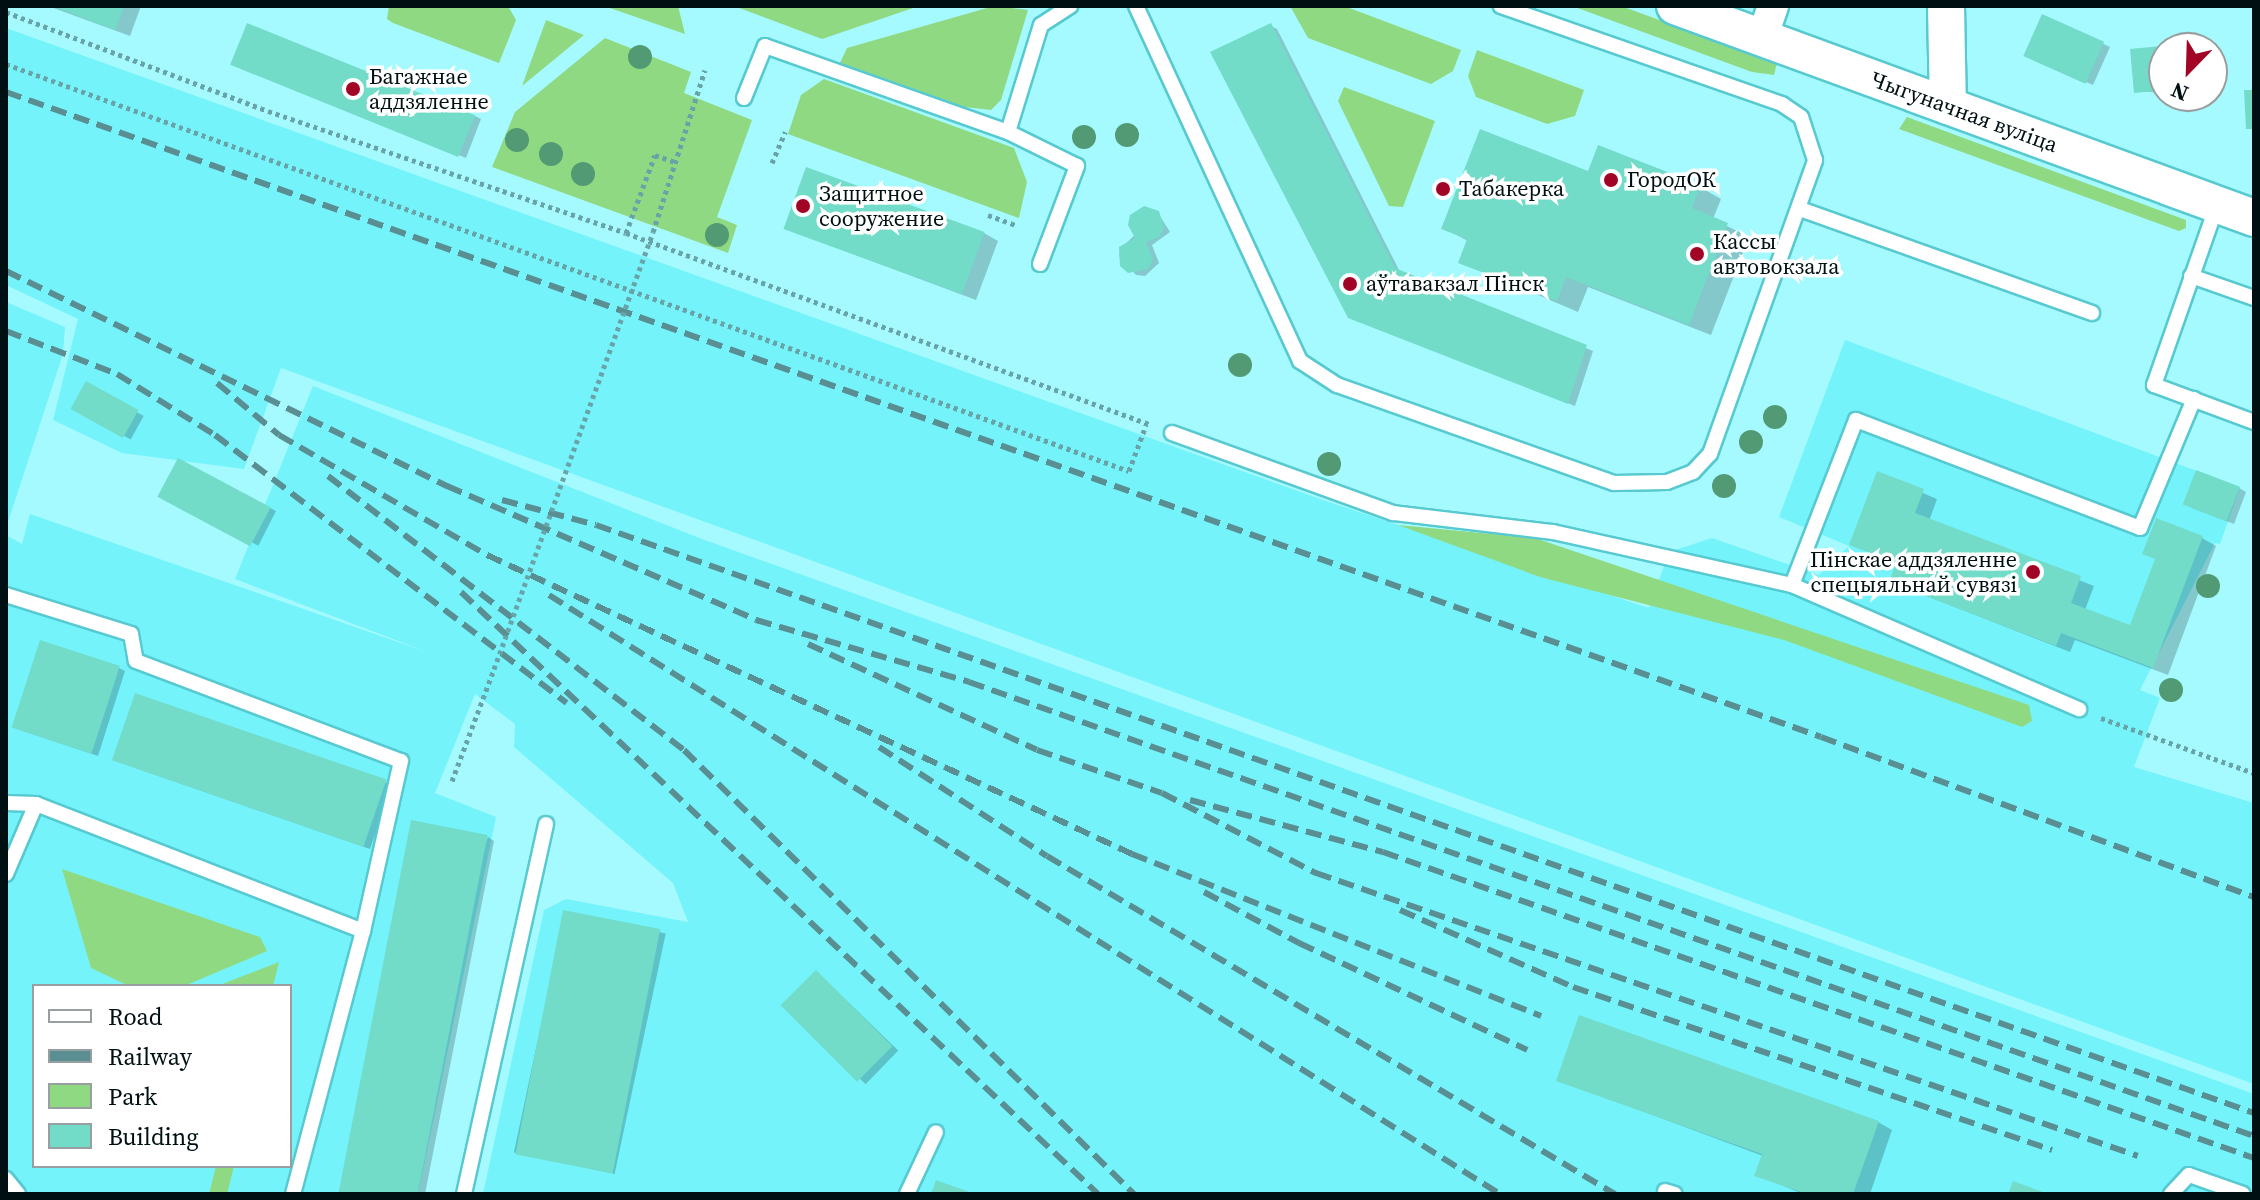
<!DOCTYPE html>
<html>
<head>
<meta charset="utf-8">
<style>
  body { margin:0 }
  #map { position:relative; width:2260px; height:1200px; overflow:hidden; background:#a5faff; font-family:"Source Serif 4",serif }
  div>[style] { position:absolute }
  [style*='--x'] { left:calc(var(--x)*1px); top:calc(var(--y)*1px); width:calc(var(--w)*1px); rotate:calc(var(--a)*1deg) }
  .built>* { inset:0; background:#75f3fb }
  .green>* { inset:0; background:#90d983 }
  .shadow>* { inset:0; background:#0003; transform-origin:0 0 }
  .building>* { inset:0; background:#72dcc9; transform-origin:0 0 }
  .path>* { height:5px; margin-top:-2.5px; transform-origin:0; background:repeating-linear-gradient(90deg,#68a3a7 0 4px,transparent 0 8px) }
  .roads { filter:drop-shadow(2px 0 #57c9d0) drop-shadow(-2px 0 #57c9d0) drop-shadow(0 2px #57c9d0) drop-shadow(0 -2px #57c9d0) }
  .service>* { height:14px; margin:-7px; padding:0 7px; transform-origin:7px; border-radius:7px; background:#fff }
  .minor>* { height:30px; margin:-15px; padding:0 15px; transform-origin:15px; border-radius:15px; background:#fff }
  .tertiary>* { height:36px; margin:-18px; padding:0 18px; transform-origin:18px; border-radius:18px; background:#fff }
  .rail>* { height:6px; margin-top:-3px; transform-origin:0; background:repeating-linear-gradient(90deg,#598e92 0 16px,transparent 0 24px) }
  .path-bridge>* { height:5px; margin-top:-2.5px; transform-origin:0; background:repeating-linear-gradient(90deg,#68a3a7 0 4px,transparent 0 8px) }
  .trees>* { width:24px; height:24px; margin:-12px; border-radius:50%; background:#529a74 }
  .dots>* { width:22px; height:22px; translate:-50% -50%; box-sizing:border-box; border:4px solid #fff; border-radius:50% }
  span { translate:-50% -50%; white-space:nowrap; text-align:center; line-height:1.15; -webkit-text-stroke:7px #fff; paint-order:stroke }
  .poi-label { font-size:22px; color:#001012 }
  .left { translate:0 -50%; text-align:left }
  .right { translate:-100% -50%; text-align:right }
  .street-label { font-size:22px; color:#001012 }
  .frame { position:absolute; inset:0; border:8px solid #001012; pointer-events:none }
  .legend { position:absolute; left:32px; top:984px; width:260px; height:184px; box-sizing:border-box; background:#fff; border:2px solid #999fa0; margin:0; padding:10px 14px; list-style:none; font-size:24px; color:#001012 }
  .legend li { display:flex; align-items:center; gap:16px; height:40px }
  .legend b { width:40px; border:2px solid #999fa0 }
  .north { position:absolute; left:2148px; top:32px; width:80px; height:80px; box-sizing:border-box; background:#fff; border:2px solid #999fa0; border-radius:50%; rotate:203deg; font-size:22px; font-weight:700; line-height:32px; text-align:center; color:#001012 }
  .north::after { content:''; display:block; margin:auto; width:28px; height:36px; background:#a20426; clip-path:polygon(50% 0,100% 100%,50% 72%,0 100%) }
</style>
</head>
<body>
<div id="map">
  <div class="built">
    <div style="clip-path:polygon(6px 28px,1323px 500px,1649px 608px,1669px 552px,1712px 538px,1819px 575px,1849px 546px,1779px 517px,1845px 340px,2240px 487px,2220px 544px,2215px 543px,2140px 690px,2160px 698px,2134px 767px,2254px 803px,2254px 1084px,281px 368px,244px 469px,122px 453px,53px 420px,78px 319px,6px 285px)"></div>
    <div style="clip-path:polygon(6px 302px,65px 327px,63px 354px,7px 525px)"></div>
    <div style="clip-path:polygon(evenodd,313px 386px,702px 539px,2254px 1094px,2254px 1194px,483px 1194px,544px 910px,566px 899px,688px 922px,673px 883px,514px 747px,515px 724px,475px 694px,435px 793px,496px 817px,418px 1194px,6px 1194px,6px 535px,22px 544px,30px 514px,427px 652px,235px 579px,313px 386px,34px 986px,290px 986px,290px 1166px,34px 1166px,34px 986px)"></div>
  </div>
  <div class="green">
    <div style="clip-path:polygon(389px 6px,508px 6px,516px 20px,499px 63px,393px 23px,387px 19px)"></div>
    <div style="clip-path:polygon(604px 6px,678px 6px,685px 34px)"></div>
    <div style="clip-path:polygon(734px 6px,919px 6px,822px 39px)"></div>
    <div style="clip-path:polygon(994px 6px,1028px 10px,1001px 100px,991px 110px,965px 107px,840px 63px,847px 48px)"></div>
    <div style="clip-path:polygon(1290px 6px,1344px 6px,1461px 50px,1453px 71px,1431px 84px,1308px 38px)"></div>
    <div style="clip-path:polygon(1572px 6px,1621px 6px,1777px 63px,1774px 75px,1752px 72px)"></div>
    <div style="clip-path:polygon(546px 20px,584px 35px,522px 86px)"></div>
    <div style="clip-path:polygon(605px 38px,691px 72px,684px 93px,752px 120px,717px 217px,737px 225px,728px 253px,492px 167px,515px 112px)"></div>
    <div style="clip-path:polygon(1477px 50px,1584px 90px,1575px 116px,1547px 124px,1476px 97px,1468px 76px)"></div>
    <div style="clip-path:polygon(824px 79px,1014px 148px,1027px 182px,1019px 218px,788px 134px,801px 95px)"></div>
    <div style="clip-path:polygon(1344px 87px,1435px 121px,1403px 207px,1389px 206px,1338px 101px)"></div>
    <div style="clip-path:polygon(1907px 117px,2186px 220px,2186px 228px,2179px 231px,1899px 129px)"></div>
    <div style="clip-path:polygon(1398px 525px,1535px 538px,2029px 705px,2032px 721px,2022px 727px,1784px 640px,1540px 577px)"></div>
    <div style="clip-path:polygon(62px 869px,260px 937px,267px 951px,184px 986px,129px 986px,91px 968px)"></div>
    <div style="clip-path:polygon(279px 962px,273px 986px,217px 986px)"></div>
    <div style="clip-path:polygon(216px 1166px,234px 1166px,227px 1194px,209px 1194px)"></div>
  </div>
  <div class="shadow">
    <div style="clip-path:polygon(48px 6px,141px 6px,130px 36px)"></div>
    <div style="clip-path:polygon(2043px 16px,2110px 47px,2093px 85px,2032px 59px)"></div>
    <div style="clip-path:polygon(1271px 26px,1277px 29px,1400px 272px,1593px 351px,1575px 406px,1357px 320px)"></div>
    <div style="clip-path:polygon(2193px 45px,2199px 48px,2164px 48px,2164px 93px,2136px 91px,2132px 50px)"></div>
    <div style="clip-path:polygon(239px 67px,475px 116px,481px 119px,466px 158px)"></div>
    <div style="clip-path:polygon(1589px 174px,1700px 187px,1721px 199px,1713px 219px,1749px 237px,1711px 335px,1588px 287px,1578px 312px,1460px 262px,1468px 241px,1443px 228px)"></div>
    <div style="clip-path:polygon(1158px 213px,1170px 232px,1152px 245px,1159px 263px,1145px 276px,1136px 275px,1119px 256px,1121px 248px)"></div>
    <div style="clip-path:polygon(786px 229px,984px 233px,998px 241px,976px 300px)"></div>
    <div style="left:86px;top:384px;width:66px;height:27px;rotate:29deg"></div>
    <div style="left:178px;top:461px;width:110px;height:39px;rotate:27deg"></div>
    <div style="clip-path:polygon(1878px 474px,1937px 499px,1929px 521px,2094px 586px,2085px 610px,2132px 628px,2202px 538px,2216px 546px,2168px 675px,2075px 640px,2070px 652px,1891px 582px,1898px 565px,1852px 545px)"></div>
    <div style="clip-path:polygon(2239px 488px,2246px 492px,2234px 524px,2192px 508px)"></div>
    <div style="clip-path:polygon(119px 668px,125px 671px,98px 756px,20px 730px)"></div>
    <div style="clip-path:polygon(121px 763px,385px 782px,392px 785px,370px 849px)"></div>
    <div style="clip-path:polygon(488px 837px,494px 841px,425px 1194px,340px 1194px)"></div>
    <div style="left:565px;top:912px;width:103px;height:246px;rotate:12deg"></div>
    <div style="left:817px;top:972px;width:113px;height:47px;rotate:44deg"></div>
    <div style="clip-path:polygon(1558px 1080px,1878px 1122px,1892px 1130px,1870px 1194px,1803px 1194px,1757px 1175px,1763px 1156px)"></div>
  </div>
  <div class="building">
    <div style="clip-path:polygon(52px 6px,124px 6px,115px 30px)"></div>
    <div style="left:2042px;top:14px;width:68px;height:46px;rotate:24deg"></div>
    <div style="left:247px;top:23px;width:246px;height:45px;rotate:22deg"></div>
    <div style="clip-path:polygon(1271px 23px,1395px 268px,1587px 345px,1568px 404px,1348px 318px,1210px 52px)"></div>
    <div style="clip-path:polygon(2193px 43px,2194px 48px,2164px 48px,2164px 90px,2134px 93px,2130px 49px)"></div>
    <div style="clip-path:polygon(2244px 90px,2254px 90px,2254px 129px,2246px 129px)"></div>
    <div style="clip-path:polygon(1480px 129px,1588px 171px,1598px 145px,1701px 185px,1692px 208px,1728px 223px,1689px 325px,1566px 277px,1557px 301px,1458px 263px,1467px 239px,1441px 229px)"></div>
    <div style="left:806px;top:167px;width:190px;height:66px;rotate:20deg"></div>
    <div style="clip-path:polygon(1144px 206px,1159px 211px,1164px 228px,1159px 237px,1146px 242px,1153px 259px,1148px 269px,1128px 273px,1120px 266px,1119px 247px,1135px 238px,1128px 225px,1130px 215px)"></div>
    <div style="left:86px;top:381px;width:60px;height:32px;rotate:29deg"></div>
    <div style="left:178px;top:458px;width:105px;height:44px;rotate:28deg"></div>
    <div style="left:2196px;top:470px;width:47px;height:37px;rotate:21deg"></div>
    <div style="clip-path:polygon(1877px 471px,1924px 489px,1915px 513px,2081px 576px,2071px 603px,2130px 625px,2155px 559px,2142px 554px,2156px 518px,2203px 536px,2153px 668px,2061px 633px,2056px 646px,1889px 582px,1896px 563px,1849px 545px)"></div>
    <div style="left:40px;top:640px;width:84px;height:92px;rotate:18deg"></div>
    <div style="left:135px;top:693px;width:266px;height:71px;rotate:19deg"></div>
    <div style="left:411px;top:820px;width:78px;height:381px;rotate:11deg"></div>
    <div style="left:563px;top:910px;width:99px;height:249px;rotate:11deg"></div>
    <div style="left:816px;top:970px;width:108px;height:50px;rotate:45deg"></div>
    <div style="clip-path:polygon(1579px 1015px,1879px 1121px,1853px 1194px,1807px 1194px,1754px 1176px,1762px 1154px,1556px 1081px)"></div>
    <div style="clip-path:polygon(936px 1180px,975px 1194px,931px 1194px)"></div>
    <div style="clip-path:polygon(2013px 1181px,2048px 1194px,2008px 1194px)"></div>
  </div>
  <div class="path">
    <div style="--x:6;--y:12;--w:280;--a:20.7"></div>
    <div style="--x:268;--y:111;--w:378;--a:18.8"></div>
    <div style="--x:626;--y:233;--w:557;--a:20.06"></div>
    <div style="--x:6;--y:64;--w:1194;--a:19.92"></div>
    <div style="--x:1129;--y:471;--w:49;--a:-69.7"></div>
    <div style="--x:772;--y:163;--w:34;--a:-67"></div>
    <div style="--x:988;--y:215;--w:30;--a:20"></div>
    <div style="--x:653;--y:232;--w:170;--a:-72.2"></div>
    <div style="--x:626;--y:233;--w:83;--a:-69.6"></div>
    <div style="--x:655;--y:155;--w:21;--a:19"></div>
    <div style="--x:2101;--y:718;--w:163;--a:19.8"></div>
    <div style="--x:452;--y:781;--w:120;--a:-69.4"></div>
  </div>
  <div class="roads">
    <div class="service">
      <div style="--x:1136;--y:6;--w:391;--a:65.2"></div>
      <div style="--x:1300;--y:361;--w:44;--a:33"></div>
      <div style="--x:1337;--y:385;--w:294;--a:19.5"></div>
      <div style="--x:1614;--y:483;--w:53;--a:-1.1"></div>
      <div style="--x:1667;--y:482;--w:28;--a:-21"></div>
      <div style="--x:1693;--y:472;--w:25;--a:-47"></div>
      <div style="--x:1710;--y:454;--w:312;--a:-70.3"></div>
      <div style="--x:1815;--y:160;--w:45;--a:-108"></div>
      <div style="--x:1801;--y:117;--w:23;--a:-146"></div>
      <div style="--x:1782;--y:104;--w:298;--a:-160.8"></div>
      <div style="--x:744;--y:98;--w:56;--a:-68"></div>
      <div style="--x:765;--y:46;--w:258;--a:19.5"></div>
      <div style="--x:2217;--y:205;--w:191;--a:109.3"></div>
      <div style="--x:2154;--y:385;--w:107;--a:20.3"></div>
      <div style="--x:1800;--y:209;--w:310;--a:19.6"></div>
      <div style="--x:1040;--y:264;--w:105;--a:-69.3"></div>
      <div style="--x:1077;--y:166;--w:77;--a:-153.8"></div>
      <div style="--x:1008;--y:132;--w:112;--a:-72.9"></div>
      <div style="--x:1041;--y:25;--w:35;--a:-33"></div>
      <div style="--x:2191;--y:276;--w:67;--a:19.2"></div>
      <div style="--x:1172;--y:433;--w:235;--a:19.9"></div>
      <div style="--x:1393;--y:513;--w:161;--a:6.8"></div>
      <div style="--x:1553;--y:532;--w:245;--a:12.5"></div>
      <div style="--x:1792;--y:585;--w:313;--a:23.4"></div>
      <div style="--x:1792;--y:585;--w:177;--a:-68.8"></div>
      <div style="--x:1856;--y:420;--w:304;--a:20.8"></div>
      <div style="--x:2140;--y:528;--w:140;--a:-67.3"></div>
      <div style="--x:6;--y:595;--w:131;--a:17.3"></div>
      <div style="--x:131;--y:634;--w:27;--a:80"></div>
      <div style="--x:136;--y:661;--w:283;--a:20.7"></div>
      <div style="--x:401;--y:761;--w:174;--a:102.6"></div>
      <div style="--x:6;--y:803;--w:30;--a:2"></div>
      <div style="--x:36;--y:804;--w:351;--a:21.2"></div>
      <div style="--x:363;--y:931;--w:272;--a:104.9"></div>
      <div style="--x:6;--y:874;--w:76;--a:-66.8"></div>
      <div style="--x:6;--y:1179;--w:19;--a:51"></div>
      <div style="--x:1665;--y:1191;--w:10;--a:17"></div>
      <div style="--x:464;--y:1194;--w:379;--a:-77.5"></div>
      <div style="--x:907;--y:1194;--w:68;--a:-64.9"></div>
      <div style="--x:2171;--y:1194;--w:26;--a:-47"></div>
      <div style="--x:2189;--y:1175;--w:57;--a:19.4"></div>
    </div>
    <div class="minor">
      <div style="--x:1762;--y:38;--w:34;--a:-71"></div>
    </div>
    <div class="tertiary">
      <div style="--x:1675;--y:6;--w:617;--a:20.11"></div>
      <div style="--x:1946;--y:6;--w:100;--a:88.9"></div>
    </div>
  </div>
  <div class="rail">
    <div style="--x:6;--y:92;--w:1926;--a:19.56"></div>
    <div style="--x:1821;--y:737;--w:462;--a:20.3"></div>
    <div style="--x:6;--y:271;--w:491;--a:26"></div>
    <div style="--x:447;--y:486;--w:337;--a:23.4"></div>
    <div style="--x:756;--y:620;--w:222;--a:16.2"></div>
    <div style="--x:969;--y:682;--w:1363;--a:19.46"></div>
    <div style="--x:6;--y:331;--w:119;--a:21.2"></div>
    <div style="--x:117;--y:374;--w:115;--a:31.9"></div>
    <div style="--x:215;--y:435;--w:442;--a:37.3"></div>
    <div style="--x:217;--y:383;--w:81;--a:40"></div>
    <div style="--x:279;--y:435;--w:240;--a:30"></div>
    <div style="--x:487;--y:555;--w:711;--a:24.87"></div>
    <div style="--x:1132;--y:854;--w:440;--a:21.6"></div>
    <div style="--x:328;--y:476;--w:449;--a:37.6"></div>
    <div style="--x:684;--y:750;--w:632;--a:44.62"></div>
    <div style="--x:502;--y:500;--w:97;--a:14.9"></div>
    <div style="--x:596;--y:525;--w:1759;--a:19.53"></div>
    <div style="--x:461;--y:592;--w:876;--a:43.38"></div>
    <div style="--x:549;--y:595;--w:1124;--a:32.21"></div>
    <div style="--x:808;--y:644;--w:252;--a:24.8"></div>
    <div style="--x:1037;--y:750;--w:132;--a:19"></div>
    <div style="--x:1162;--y:793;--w:174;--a:27.5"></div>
    <div style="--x:1316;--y:873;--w:869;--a:19"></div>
    <div style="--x:879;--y:747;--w:200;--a:33"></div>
    <div style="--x:1047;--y:856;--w:661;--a:30.76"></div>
    <div style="--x:1190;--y:800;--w:200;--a:15.1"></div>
    <div style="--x:1383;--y:852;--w:923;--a:19.36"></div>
    <div style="--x:1204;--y:892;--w:108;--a:28.2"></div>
    <div style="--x:1299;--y:943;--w:252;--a:25.1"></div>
    <div style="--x:1400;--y:910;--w:189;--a:24"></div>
    <div style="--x:1573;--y:987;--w:506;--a:18.79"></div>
  </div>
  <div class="path-bridge">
    <div style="--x:494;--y:669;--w:465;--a:-70"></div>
  </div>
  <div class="trees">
    <div style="left:640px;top:57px"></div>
    <div style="left:1127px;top:135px"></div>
    <div style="left:1084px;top:137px"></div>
    <div style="left:517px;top:140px"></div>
    <div style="left:551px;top:154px"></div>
    <div style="left:583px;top:174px"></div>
    <div style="left:717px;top:235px"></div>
    <div style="left:1240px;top:365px"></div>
    <div style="left:1775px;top:417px"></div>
    <div style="left:1751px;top:442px"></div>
    <div style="left:1329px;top:464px"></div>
    <div style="left:1724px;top:486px"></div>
    <div style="left:2208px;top:586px"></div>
    <div style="left:2171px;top:690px"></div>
  </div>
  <div class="dots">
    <div style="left:353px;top:89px;background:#a20426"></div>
    <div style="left:1611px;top:180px;background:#a20426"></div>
    <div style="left:1443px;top:189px;background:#a20426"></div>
    <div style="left:803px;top:206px;background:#a20426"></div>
    <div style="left:1697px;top:254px;background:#a20426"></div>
    <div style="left:1350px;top:284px;background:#a20426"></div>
    <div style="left:2033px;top:572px;background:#a20426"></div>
  </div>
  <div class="poi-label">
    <span class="left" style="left:369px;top:89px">Багажнае<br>аддзяленне</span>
    <span class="left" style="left:1627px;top:180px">ГородОК</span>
    <span class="left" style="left:1459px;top:189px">Табакерка</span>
    <span class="left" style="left:819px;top:206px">Защитное<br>сооружение</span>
    <span class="left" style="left:1713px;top:254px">Кассы<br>автовокзала</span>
    <span class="left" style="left:1366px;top:284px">аўтавакзал Пінск</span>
    <span class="right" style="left:2017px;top:572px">Пінскае аддзяленне<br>спецыяльнай сувязі</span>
  </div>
  <div class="street-label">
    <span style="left:1964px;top:112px;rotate:20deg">Чыгуначная вуліца</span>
  </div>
  <div class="frame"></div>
  <ul class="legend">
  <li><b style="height:10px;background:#fff"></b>Road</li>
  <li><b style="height:10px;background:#598e92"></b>Railway</li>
  <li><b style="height:22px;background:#90d983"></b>Park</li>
  <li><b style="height:22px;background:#72dcc9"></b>Building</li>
  </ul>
  <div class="north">N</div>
</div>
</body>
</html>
